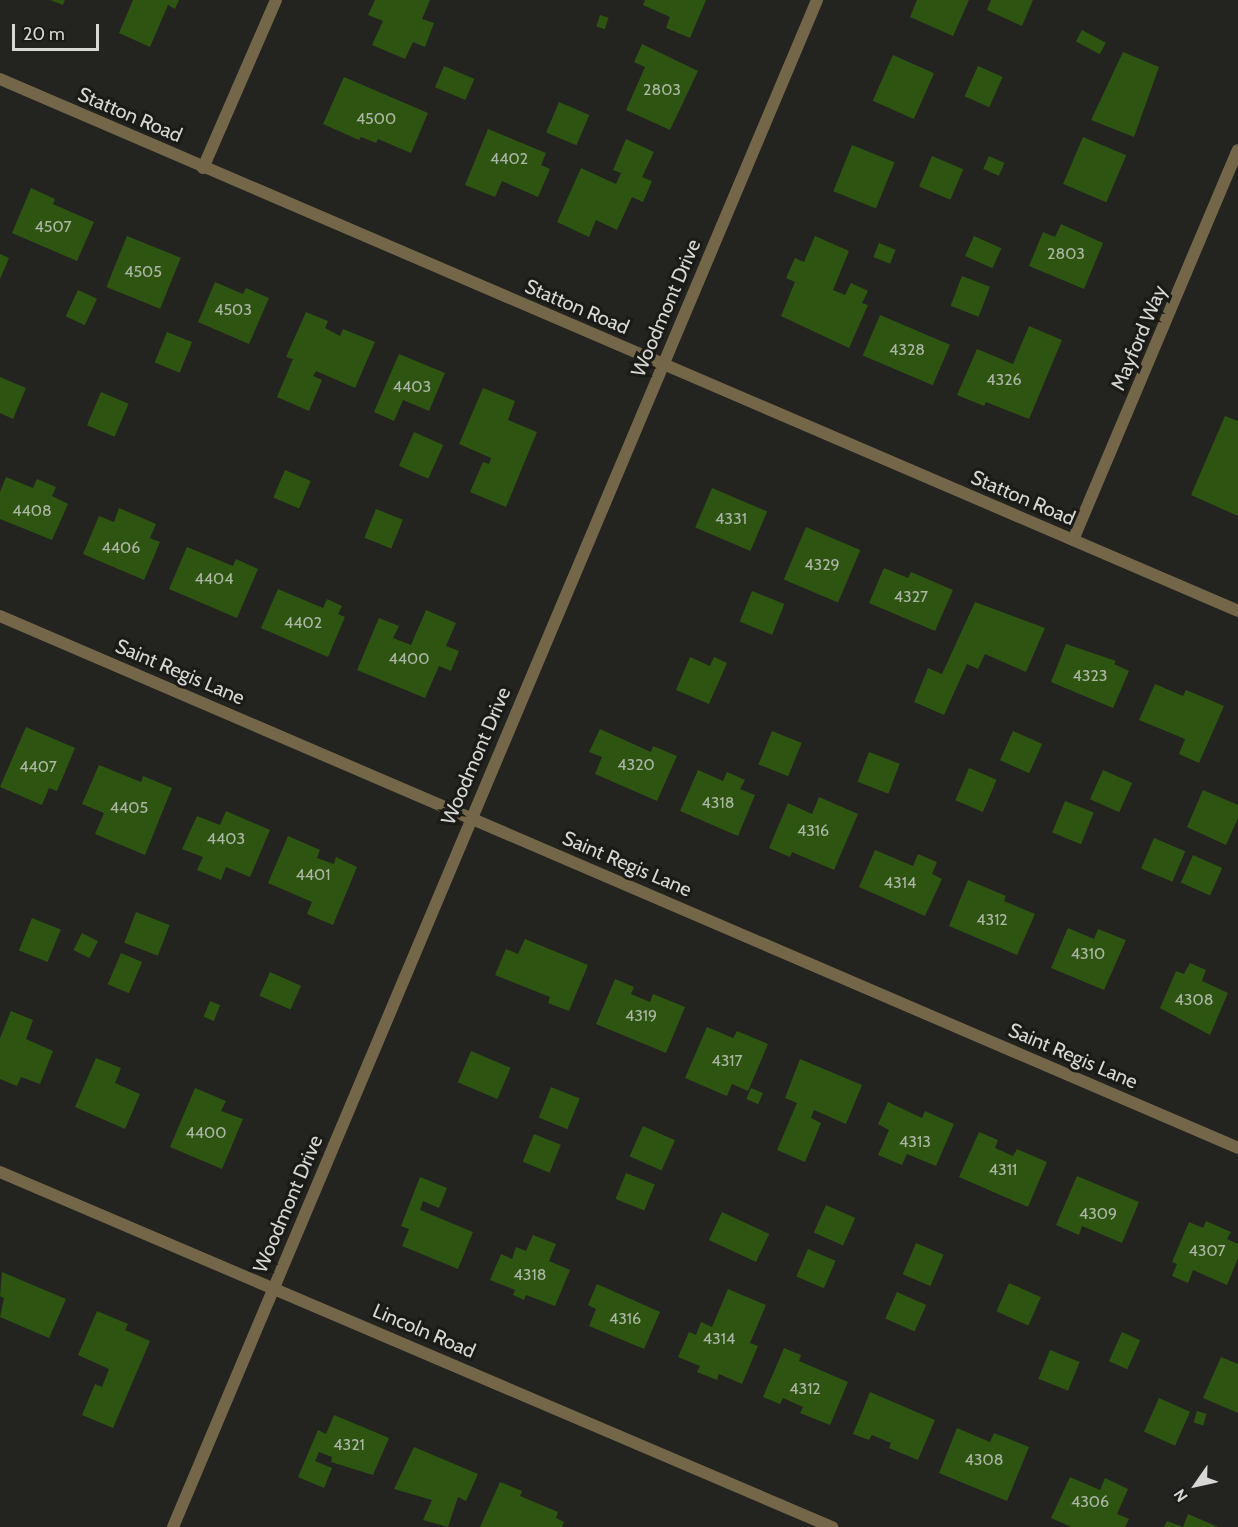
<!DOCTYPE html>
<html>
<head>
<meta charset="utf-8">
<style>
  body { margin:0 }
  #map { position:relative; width:1238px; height:1527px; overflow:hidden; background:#232420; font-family:Cabin,sans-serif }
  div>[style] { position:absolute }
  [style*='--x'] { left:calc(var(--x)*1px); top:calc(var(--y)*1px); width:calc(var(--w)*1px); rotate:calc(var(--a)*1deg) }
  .building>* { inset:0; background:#2d5411; transform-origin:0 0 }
  .street>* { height:12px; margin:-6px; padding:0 6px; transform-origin:6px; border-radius:6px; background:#746648 }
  span { translate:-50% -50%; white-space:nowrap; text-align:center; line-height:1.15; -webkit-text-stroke:6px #1a1a17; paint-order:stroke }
  .number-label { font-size:16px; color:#acb6a4 }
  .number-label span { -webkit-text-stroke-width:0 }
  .street-label { font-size:20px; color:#d7d7d5 }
  .north { position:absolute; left:1166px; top:1455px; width:60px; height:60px; -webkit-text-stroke:4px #1a1a17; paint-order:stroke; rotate:236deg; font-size:16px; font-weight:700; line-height:24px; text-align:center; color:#d7d7d5 }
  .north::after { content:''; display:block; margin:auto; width:21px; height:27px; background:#d7d7d5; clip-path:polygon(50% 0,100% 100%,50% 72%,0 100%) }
  .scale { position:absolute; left:12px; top:24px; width:87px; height:27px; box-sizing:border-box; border:3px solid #d7d7d5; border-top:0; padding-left:8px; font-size:18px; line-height:21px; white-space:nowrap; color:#d7d7d5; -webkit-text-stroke:4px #1a1a17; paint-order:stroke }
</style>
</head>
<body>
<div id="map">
  <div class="building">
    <div style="clip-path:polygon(50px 0,65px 0,63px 5px)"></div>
    <div style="clip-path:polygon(133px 0,179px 0,175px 9px,168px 5px,150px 47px,119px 33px)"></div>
    <div style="clip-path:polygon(375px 0,430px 0,422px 19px,434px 23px,425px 47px,413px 42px,405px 59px,372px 45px,383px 21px,368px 15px)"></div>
    <div style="clip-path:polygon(645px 0,706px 0,690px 38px,666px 28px,670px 17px,643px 5px)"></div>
    <div style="clip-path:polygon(917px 0,969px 0,953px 36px,910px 17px)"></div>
    <div style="clip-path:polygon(991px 0,1033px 0,1022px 26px,987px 10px)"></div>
    <div style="left:600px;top:15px;width:9px;height:12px;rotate:18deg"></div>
    <div style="left:1082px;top:30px;width:27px;height:13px;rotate:28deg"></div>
    <div style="clip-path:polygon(642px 44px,698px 71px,670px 130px,626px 110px,645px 67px,634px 62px)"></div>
    <div style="clip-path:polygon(1123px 52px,1159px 67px,1134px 137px,1091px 120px)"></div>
    <div style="left:893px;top:55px;width:45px;height:50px;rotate:24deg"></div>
    <div style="left:444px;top:66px;width:33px;height:23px;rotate:23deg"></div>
    <div style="left:978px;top:66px;width:27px;height:33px;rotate:24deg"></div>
    <div style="clip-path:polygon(344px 77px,428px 113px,411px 153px,378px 139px,376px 143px,361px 137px,359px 140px,323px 124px)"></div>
    <div style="left:559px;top:102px;width:33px;height:33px;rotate:23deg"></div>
    <div style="clip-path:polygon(488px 129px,546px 153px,541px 165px,550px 169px,538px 197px,502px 181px,495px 197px,465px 185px)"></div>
    <div style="left:1083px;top:137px;width:47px;height:51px;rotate:23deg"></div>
    <div style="clip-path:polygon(626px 139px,654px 152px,642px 177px,652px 181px,643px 202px,632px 197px,617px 230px,596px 220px,589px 237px,557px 222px,581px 168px,616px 184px,621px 173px,613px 170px)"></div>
    <div style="left:852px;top:145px;width:46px;height:50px;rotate:22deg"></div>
    <div style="left:932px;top:156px;width:34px;height:33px;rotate:23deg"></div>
    <div style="left:989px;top:156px;width:17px;height:14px;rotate:24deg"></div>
    <div style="clip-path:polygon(31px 188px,55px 199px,53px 204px,94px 222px,77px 261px,12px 233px)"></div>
    <div style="clip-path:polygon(1061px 224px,1103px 243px,1084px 289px,1029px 266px,1043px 232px,1055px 237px)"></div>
    <div style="left:127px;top:236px;width:58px;height:55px;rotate:22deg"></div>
    <div style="clip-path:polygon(815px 236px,849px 251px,833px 290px,845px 295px,851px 283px,868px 291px,862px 303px,868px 305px,849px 348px,781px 316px,795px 282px,786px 278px,795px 258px,804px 262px)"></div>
    <div style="left:974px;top:236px;width:30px;height:22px;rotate:24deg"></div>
    <div style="left:879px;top:243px;width:18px;height:15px;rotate:22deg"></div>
    <div style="clip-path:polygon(0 254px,9px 258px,0 279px)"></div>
    <div style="left:962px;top:276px;width:30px;height:32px;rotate:21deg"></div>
    <div style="clip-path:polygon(215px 282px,243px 294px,246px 288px,269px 298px,249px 344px,198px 322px)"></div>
    <div style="left:78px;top:290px;width:21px;height:29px;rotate:25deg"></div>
    <div style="clip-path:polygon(306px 312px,328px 321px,325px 328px,340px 336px,343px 329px,375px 342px,355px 388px,316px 371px,313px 376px,322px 380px,309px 411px,277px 397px,293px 359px,286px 357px)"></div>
    <div style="left:880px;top:315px;width:76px;height:44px;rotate:23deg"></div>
    <div style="clip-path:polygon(1029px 326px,1062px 340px,1029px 419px,986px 402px,984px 406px,957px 395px,977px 349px,1013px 364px)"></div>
    <div style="left:167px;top:332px;width:27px;height:33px;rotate:22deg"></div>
    <div style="clip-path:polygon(399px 354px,445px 373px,429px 411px,403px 400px,394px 421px,374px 412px)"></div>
    <div style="clip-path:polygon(0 377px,26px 388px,13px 419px,0 413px)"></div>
    <div style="clip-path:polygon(483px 388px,515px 401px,508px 420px,537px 432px,506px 507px,470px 492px,483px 462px,489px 464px,491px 458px,459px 444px)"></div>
    <div style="left:101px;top:392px;width:30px;height:36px;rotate:23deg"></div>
    <div style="clip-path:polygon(1225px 416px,1238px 421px,1238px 516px,1191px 495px)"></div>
    <div style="left:414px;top:432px;width:32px;height:37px;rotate:24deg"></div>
    <div style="left:285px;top:470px;width:28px;height:30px;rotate:23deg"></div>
    <div style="clip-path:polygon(6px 477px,33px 488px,37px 479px,56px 487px,52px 496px,68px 504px,52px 540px,0 519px,0 492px)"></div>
    <div style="left:712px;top:488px;width:60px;height:43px;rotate:23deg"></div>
    <div style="clip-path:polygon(119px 508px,156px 524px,150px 538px,160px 542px,144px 580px,83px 554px,99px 516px,114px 522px)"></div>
    <div style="left:376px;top:509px;width:29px;height:31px;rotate:22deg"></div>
    <div style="left:806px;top:527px;width:59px;height:57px;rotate:23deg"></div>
    <div style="clip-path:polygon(187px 547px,233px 566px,236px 559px,258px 569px,237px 618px,169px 589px)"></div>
    <div style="clip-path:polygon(884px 568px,908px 578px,911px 572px,953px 590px,935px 631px,869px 603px)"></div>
    <div style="clip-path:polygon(278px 589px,323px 608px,327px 599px,342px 606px,338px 614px,345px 617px,328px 657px,261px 628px)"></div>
    <div style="left:752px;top:591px;width:35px;height:33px;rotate:22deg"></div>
    <div style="clip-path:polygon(975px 602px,1045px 628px,1026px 672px,985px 654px,978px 669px,967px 664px,944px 715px,914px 702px,928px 668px,942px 674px)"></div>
    <div style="clip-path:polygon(426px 610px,456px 623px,446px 646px,459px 651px,451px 671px,439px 666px,425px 698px,357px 670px,379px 618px,399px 626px,393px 638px,411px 645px)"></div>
    <div style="clip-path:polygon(1066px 644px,1116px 661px,1114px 664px,1129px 671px,1113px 708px,1051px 682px)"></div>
    <div style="clip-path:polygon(690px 657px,710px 666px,714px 657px,727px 663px,709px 704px,676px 690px)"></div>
    <div style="clip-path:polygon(1155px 684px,1183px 696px,1186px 690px,1224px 706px,1199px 763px,1179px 754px,1185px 739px,1139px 720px)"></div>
    <div style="clip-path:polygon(26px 727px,75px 748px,57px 791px,49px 788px,42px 805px,0 787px)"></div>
    <div style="clip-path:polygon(600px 729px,651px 752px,653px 746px,677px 756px,657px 801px,595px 774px,602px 757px,589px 752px)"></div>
    <div style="left:772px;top:731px;width:32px;height:36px;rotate:22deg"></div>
    <div style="left:1013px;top:731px;width:32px;height:32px;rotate:24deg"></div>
    <div style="left:869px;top:752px;width:33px;height:32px;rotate:21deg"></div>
    <div style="clip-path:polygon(99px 765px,141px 782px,143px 776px,172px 788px,145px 855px,95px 834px,104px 813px,82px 804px)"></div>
    <div style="left:969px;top:768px;width:30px;height:35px;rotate:23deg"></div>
    <div style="clip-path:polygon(698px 770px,723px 781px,727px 772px,745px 780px,740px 789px,755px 795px,738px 836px,680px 811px)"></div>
    <div style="left:1103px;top:770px;width:32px;height:32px;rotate:24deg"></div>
    <div style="clip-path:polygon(1203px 790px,1238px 805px,1238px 818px,1226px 845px,1187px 827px)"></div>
    <div style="clip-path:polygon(819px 797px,858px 814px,834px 870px,792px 852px,790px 857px,769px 848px,788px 803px,812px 814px)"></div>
    <div style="left:1065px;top:801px;width:31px;height:34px;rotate:22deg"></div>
    <div style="clip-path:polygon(226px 811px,270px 830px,250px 877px,226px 867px,221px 880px,197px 870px,203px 857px,182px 849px,197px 816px,220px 825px)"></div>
    <div style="clip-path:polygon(288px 836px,320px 850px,317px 858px,334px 864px,336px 857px,357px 867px,333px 925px,307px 914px,312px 902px,268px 883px)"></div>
    <div style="left:1154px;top:838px;width:34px;height:33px;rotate:23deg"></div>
    <div style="clip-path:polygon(875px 850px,913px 866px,918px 854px,937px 862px,932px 874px,942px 879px,925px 916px,859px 887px)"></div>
    <div style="left:1193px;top:855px;width:32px;height:30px;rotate:24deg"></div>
    <div style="clip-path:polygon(968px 880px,1006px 896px,1004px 901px,1035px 914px,1017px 955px,949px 926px)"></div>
    <div style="left:136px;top:912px;width:36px;height:33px;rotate:21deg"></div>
    <div style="left:32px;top:918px;width:31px;height:35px;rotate:22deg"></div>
    <div style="clip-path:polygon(1068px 928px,1094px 939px,1098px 929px,1126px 940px,1104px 990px,1051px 968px)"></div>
    <div style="left:82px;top:933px;width:18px;height:19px;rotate:27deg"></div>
    <div style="clip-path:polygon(525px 939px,588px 965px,569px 1011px,548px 1003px,550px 997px,495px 975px,506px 949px,518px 954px)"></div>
    <div style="left:121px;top:953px;width:23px;height:34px;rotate:23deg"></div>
    <div style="clip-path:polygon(1190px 963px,1206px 970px,1202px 981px,1228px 993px,1210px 1035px,1160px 1008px,1176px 971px,1184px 974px)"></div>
    <div style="left:270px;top:972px;width:34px;height:26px;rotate:24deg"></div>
    <div style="clip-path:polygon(615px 979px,634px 987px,631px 994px,650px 1002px,653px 994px,685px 1007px,666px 1053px,596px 1024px)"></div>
    <div style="left:210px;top:1001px;width:11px;height:17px;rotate:22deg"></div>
    <div style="clip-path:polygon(11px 1011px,33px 1020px,26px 1039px,53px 1051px,40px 1084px,21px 1077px,17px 1086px,0 1079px,0 1038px)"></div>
    <div style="clip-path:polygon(707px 1027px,733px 1038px,737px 1031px,768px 1044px,748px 1091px,732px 1084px,727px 1096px,685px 1078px)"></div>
    <div style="left:471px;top:1051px;width:43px;height:34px;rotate:23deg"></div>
    <div style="clip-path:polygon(96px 1058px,121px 1068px,115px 1083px,140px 1094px,125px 1129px,75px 1107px)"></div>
    <div style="clip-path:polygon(800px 1059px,862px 1085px,846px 1124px,814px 1110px,811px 1118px,821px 1123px,805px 1162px,777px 1150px,797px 1103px,785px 1098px)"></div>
    <div style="left:551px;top:1087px;width:31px;height:33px;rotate:22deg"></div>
    <div style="clip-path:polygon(195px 1088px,226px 1101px,221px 1111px,243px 1119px,222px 1169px,170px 1147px)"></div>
    <div style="left:751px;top:1088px;width:13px;height:12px;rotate:23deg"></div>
    <div style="clip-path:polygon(888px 1102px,922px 1118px,925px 1111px,954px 1124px,936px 1166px,907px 1154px,902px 1165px,878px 1155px,889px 1130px,878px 1124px)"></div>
    <div style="left:643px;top:1126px;width:35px;height:33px;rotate:24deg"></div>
    <div style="clip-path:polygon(979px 1132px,998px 1140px,995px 1148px,1013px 1156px,1017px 1149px,1047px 1162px,1028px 1207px,959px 1177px)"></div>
    <div style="left:534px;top:1134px;width:29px;height:30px;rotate:22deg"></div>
    <div style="left:626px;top:1173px;width:31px;height:28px;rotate:22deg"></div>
    <div style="clip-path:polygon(1077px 1176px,1139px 1202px,1122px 1243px,1082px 1226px,1079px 1235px,1056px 1225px)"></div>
    <div style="clip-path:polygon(420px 1177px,447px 1188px,439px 1208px,423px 1201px,420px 1210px,473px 1232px,458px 1269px,402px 1246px,409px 1229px,401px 1226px)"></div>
    <div style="left:826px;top:1205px;width:32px;height:30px;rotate:24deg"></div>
    <div style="left:722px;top:1212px;width:52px;height:31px;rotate:25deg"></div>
    <div style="clip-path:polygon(1206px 1221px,1231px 1232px,1227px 1239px,1238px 1244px,1238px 1258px,1227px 1285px,1193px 1270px,1188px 1283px,1172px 1276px,1177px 1264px,1172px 1262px,1189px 1222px,1203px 1228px)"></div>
    <div style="clip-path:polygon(533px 1235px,556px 1244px,549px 1261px,570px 1270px,555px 1306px,526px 1295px,524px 1300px,513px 1295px,515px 1290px,490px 1280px,501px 1254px,512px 1259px,516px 1247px,526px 1251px)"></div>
    <div style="left:916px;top:1243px;width:30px;height:34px;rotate:23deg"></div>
    <div style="left:808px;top:1249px;width:30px;height:30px;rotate:23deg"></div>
    <div style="clip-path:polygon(2px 1272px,66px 1299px,49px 1338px,0 1317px,4px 1298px,0 1296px)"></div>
    <div style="left:1009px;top:1283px;width:35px;height:31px;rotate:24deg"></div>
    <div style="clip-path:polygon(597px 1284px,660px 1312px,644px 1349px,589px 1326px,596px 1309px,588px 1305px)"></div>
    <div style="clip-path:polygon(728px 1289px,766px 1305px,750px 1343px,758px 1346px,742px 1384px,719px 1374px,717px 1380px,697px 1372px,700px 1366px,678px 1357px,689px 1332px,696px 1335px,701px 1322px,712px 1327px)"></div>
    <div style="left:897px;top:1292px;width:32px;height:29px;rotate:24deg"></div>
    <div style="clip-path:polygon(97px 1311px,128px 1324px,125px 1330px,150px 1341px,113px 1428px,82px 1415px,95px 1384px,102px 1387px,109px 1369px,78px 1355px)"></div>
    <div style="left:1122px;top:1332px;width:20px;height:32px;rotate:24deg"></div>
    <div style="clip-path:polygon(784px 1348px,801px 1355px,799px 1361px,848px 1382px,830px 1425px,800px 1413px,803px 1407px,783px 1398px,780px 1404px,763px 1397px)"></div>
    <div style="left:1050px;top:1350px;width:32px;height:31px;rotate:22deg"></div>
    <div style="clip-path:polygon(1221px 1357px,1238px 1364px,1238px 1413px,1203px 1398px)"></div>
    <div style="clip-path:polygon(870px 1392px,935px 1420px,918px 1460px,889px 1448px,891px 1443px,872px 1435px,869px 1440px,853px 1434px)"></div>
    <div style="left:1159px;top:1398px;width:34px;height:37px;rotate:24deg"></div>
    <div style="left:1197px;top:1411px;width:10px;height:12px;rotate:17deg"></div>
    <div style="clip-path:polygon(334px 1415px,389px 1438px,373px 1475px,331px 1462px,332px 1457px,319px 1452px,315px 1461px,332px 1468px,324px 1488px,298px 1477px,318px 1430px,326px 1434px)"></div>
    <div style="clip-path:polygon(957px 1428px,990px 1442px,994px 1433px,1029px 1447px,1007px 1501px,939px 1473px)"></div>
    <div style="clip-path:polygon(414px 1447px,478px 1474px,466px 1501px,458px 1497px,448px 1527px,423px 1520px,432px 1500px,394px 1489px)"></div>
    <div style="clip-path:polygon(1070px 1477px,1100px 1490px,1105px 1478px,1128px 1489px,1117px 1514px,1129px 1519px,1125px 1527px,1071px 1527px,1051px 1518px)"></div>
    <div style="clip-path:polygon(500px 1482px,522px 1491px,520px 1496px,558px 1512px,556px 1518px,564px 1522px,562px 1527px,480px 1527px)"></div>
    <div style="clip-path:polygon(1188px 1514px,1218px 1527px,1164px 1527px,1167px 1521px,1183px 1527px)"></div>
  </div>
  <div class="street">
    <div style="--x:0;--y:79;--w:1347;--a:23.25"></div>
    <div style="--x:203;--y:168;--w:183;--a:-66.5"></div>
    <div style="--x:1073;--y:540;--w:423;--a:-67.1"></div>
    <div style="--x:0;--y:616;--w:1347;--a:23.25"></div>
    <div style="--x:0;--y:1172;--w:905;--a:23.11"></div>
    <div style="--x:173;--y:1527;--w:1657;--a:-67.13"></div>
  </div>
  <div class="number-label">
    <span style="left:662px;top:90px">2803</span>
    <span style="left:376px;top:119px">4500</span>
    <span style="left:509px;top:159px">4402</span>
    <span style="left:53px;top:227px">4507</span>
    <span style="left:1066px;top:254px">2803</span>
    <span style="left:143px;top:272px">4505</span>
    <span style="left:233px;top:310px">4503</span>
    <span style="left:907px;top:350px">4328</span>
    <span style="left:1004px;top:380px">4326</span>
    <span style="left:412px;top:387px">4403</span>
    <span style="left:32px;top:511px">4408</span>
    <span style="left:731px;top:519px">4331</span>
    <span style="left:121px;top:548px">4406</span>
    <span style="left:822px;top:565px">4329</span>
    <span style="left:214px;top:579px">4404</span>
    <span style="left:911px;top:597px">4327</span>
    <span style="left:303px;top:623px">4402</span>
    <span style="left:409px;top:659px">4400</span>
    <span style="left:1090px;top:676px">4323</span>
    <span style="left:636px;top:765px">4320</span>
    <span style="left:38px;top:767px">4407</span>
    <span style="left:718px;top:803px">4318</span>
    <span style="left:129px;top:808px">4405</span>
    <span style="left:813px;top:831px">4316</span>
    <span style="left:226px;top:839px">4403</span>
    <span style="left:313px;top:875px">4401</span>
    <span style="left:900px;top:883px">4314</span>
    <span style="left:992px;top:920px">4312</span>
    <span style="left:1088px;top:954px">4310</span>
    <span style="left:1194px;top:1000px">4308</span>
    <span style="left:641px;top:1016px">4319</span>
    <span style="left:727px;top:1061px">4317</span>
    <span style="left:206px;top:1133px">4400</span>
    <span style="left:915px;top:1142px">4313</span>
    <span style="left:1003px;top:1170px">4311</span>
    <span style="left:1098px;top:1214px">4309</span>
    <span style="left:1207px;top:1251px">4307</span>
    <span style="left:530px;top:1275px">4318</span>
    <span style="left:625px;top:1319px">4316</span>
    <span style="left:719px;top:1339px">4314</span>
    <span style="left:805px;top:1389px">4312</span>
    <span style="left:349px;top:1445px">4321</span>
    <span style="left:984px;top:1460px">4308</span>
    <span style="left:1090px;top:1502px">4306</span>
  </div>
  <div class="street-label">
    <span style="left:130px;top:115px;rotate:23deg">Statton Road</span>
    <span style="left:577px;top:307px;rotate:23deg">Statton Road</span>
    <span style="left:666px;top:308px;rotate:-67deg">Woodmont Drive</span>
    <span style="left:1139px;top:338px;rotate:-67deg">Mayford Way</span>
    <span style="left:1023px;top:498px;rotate:23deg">Statton Road</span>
    <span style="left:180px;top:672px;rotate:23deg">Saint Regis Lane</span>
    <span style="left:476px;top:756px;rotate:-67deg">Woodmont Drive</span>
    <span style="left:627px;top:864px;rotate:23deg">Saint Regis Lane</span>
    <span style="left:1073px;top:1056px;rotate:23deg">Saint Regis Lane</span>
    <span style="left:288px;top:1204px;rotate:-67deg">Woodmont Drive</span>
    <span style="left:424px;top:1331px;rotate:23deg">Lincoln Road</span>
  </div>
  <div class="north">N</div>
  <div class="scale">20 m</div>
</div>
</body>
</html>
